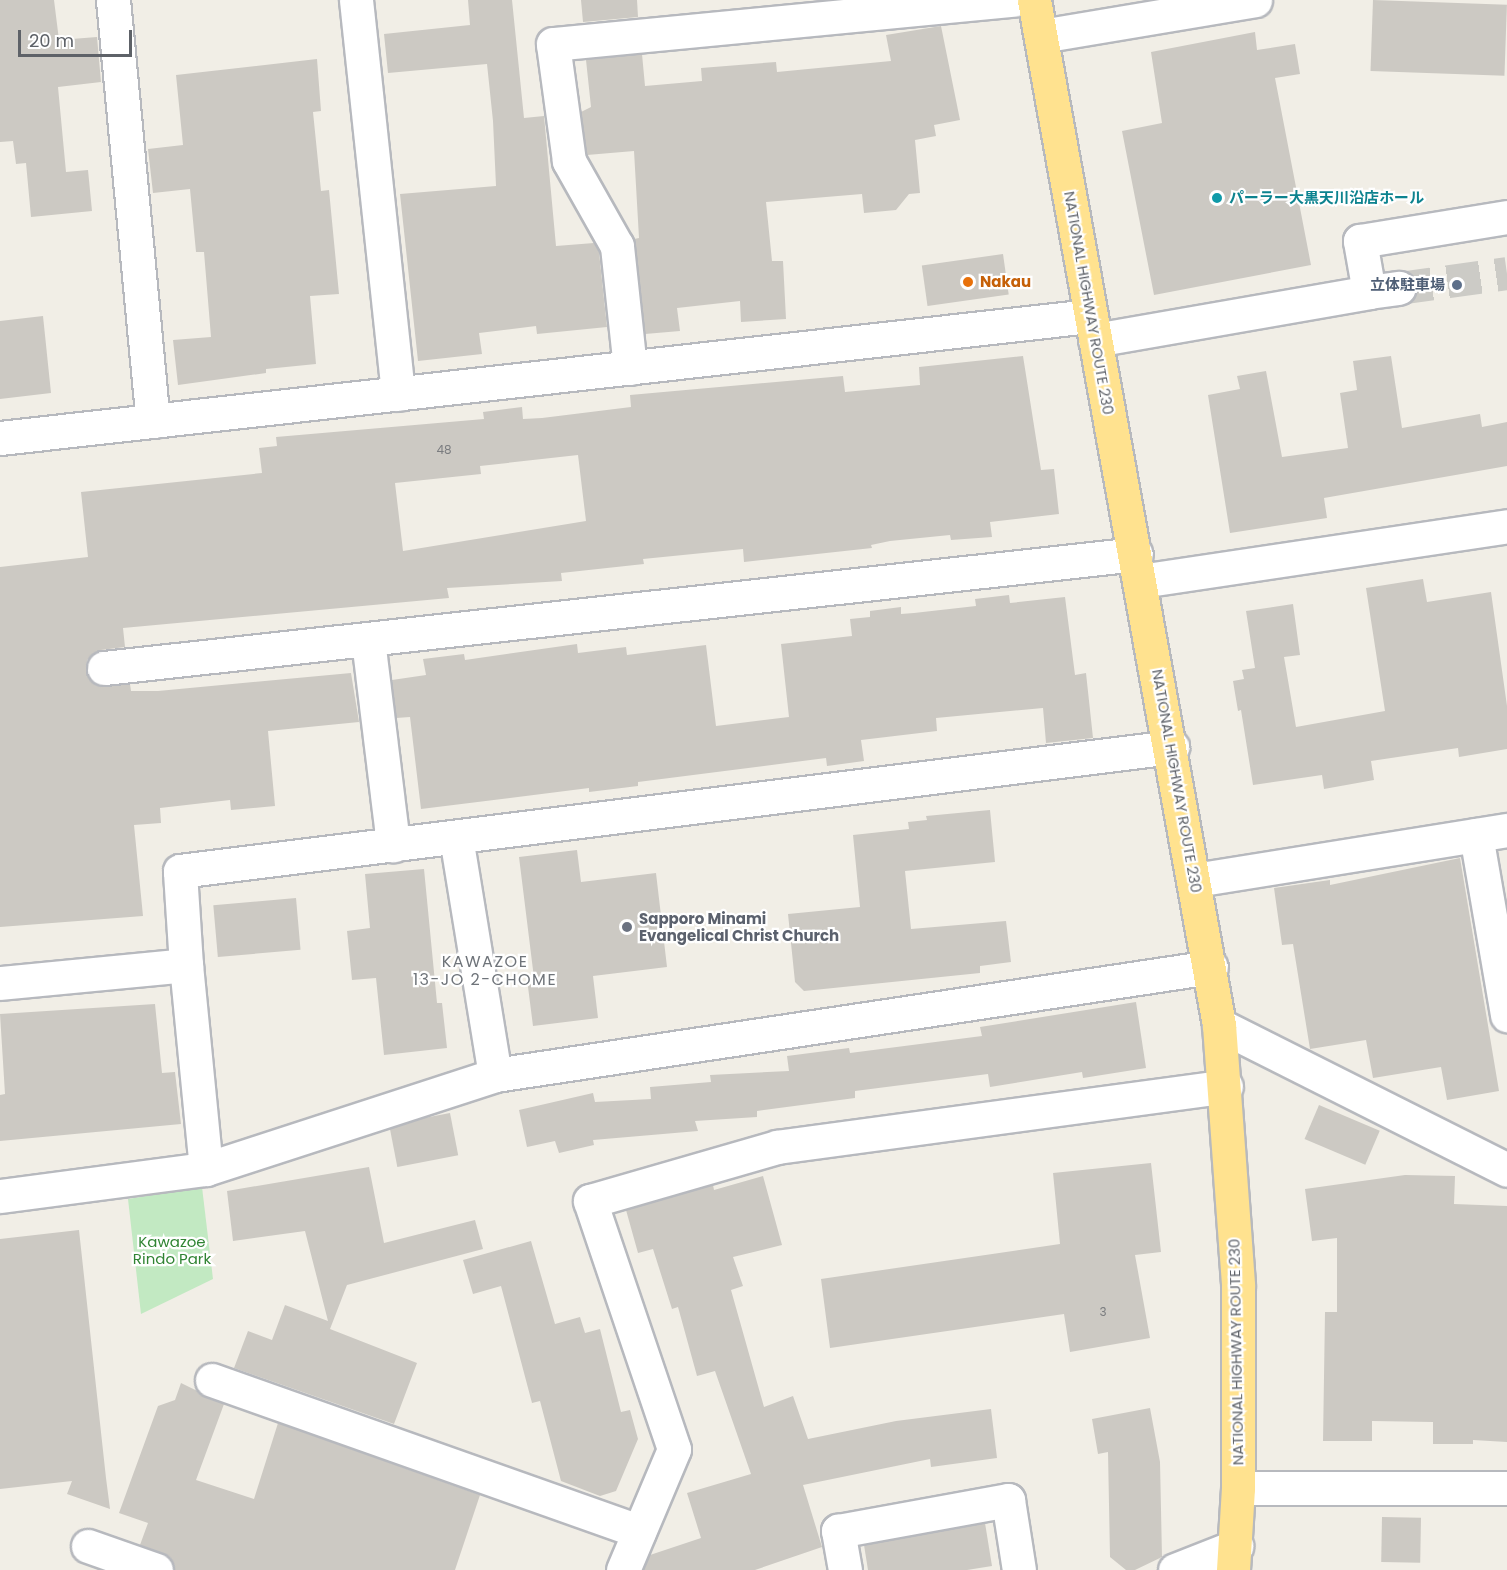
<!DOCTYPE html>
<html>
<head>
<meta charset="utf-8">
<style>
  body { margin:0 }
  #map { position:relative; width:1507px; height:1570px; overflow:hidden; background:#f1eee6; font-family:Poppins,"Noto Sans JP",sans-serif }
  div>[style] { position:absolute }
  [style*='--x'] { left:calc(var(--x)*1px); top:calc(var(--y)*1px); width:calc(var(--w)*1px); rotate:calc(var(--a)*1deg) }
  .green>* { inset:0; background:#c2e9c2 }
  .building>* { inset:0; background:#ccc9c3; transform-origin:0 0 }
  .minor-tunnel>* { height:33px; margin-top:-16.5px; transform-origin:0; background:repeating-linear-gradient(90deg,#cccbc6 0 33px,transparent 0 49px) }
  .roads { filter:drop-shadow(2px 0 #b7b9be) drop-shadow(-2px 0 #b7b9be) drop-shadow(0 2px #b7b9be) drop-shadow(0 -2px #b7b9be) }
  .minor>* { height:33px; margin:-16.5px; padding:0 16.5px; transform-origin:16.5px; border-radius:16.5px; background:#fff }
  .highway>* { height:33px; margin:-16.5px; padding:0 16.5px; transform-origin:16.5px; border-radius:16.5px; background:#ffe28f }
  .dots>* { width:16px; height:16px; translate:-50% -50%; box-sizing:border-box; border:3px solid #fff; border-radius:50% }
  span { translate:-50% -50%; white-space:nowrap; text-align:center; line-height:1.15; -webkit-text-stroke:4.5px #fff; paint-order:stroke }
  .number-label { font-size:12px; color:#7a7c7f }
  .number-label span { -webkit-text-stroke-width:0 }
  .culture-label { font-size:15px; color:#0d838f; font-weight:700 }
  .left { translate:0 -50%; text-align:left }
  .food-label { font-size:15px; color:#c56008; font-weight:700 }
  .service-label { font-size:15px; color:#4e5e75; font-weight:700 }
  .right { translate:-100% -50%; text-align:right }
  .street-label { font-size:15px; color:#5e6268 }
  .worship-label { font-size:15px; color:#5b616d; font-weight:700 }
  .park-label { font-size:15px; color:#308433 }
  .neighbourhood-label { font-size:16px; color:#6f747a; letter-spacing:1.5px }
  .scale { position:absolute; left:18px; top:30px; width:114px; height:27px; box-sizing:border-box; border:3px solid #5e6268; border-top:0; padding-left:8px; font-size:18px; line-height:21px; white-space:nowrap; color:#5e6268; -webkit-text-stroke:4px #fff; paint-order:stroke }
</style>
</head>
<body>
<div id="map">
  <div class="green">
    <div style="clip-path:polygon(202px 1187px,213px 1279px,141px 1314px,128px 1199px)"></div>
  </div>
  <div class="building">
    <div style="clip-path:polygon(0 0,54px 0,59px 40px,97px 37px,101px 82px,58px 87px,66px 172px,88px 170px,92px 211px,31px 217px,26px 163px,16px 164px,13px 141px,0 142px)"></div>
    <div style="clip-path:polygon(468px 0,512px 0,524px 118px,544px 116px,556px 246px,594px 243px,599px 252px,607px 327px,537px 334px,536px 326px,479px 333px,482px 354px,418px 361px,400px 194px,496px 186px,493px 121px,487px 64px,388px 73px,384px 34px,470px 25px)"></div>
    <div style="clip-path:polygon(581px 0,637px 0,638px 17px,583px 22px)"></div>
    <div style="left:1373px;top:0;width:134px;height:71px;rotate:2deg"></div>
    <div style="clip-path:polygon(941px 26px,960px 120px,934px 125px,936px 136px,915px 140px,920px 193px,909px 194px,896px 210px,864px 213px,862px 194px,766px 202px,772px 261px,783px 261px,786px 319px,741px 322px,740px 301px,677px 308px,680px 331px,645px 334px,634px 239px,639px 238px,634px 151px,587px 155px,581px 112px,591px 107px,586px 60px,642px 54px,645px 86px,702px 81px,701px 68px,776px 62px,777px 72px,891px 61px,886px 35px)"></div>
    <div style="clip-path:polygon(1255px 32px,1257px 50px,1295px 44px,1300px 74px,1275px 78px,1311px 265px,1154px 295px,1122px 131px,1162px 123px,1151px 52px)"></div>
    <div style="clip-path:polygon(317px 59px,321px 111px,313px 112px,321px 191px,329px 190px,339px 294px,310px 296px,316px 364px,266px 369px,266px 373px,178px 385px,173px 340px,211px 337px,204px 252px,196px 252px,190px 189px,153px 193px,148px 149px,183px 145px,176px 75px)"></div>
    <div style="left:1003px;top:254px;width:41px;height:82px;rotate:82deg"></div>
    <div style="clip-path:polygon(43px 316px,51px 393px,0 399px,0 321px)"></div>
    <div style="clip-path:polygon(evenodd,1023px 356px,1041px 470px,1054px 469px,1059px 514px,990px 522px,992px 537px,951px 540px,950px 535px,890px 541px,871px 545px,872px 548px,744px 562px,743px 549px,643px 559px,644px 564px,561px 573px,562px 581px,447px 588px,449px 598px,123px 628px,125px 647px,101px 650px,87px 660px,86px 671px,96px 685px,130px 684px,131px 691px,158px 691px,351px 673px,359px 722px,268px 731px,275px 806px,231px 810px,230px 800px,160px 808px,161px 823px,134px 825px,143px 916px,0 927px,0 567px,88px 557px,81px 492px,262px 473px,259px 448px,277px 446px,276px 437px,484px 419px,483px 412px,522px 407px,523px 419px,542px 418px,631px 407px,630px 395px,843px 376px,845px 392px,920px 385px,919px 367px,1023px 356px,578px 455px,586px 521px,403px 551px,395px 483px,481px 474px,480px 466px,578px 455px)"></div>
    <div style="clip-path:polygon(1391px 356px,1402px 428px,1480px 414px,1482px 427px,1507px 422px,1507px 466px,1324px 498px,1327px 518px,1230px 533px,1208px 395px,1240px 389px,1237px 376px,1266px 371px,1282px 457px,1348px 448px,1340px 393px,1357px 390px,1353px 361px)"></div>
    <div style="clip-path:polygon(1423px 579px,1427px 602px,1491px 592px,1507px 706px,1507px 749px,1459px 757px,1458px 748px,1371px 761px,1374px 780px,1324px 789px,1322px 775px,1253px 785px,1241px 710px,1238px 711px,1233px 681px,1244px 679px,1242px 670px,1255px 668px,1246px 611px,1293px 604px,1300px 655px,1284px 657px,1296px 727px,1385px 711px,1366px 588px)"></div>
    <div style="clip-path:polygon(1009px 595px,1010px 603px,1065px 597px,1075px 675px,1086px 673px,1093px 738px,1046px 743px,1043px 708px,936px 718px,937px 731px,861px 740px,864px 761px,827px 766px,826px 758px,638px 782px,638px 786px,589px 792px,589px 788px,421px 809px,410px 717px,396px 718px,392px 680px,426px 675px,423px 659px,464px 654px,465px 660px,577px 644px,578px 653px,626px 647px,627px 655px,706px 645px,716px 726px,789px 717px,781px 644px,852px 636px,850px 619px,870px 617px,870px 611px,901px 607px,901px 614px,914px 613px,976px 606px,975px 599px)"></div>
    <div style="clip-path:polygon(990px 810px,995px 862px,905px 871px,911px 929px,1006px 921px,1011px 962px,980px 966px,980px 973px,804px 991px,795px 982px,788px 914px,860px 907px,853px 835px,909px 829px,908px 822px,927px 820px,926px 816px)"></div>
    <div style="clip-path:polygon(577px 850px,581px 882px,656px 873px,667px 967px,593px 976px,598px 1018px,533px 1026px,527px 979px,534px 978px,519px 857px)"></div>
    <div style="clip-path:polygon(1460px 858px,1499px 1091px,1447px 1100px,1441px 1067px,1373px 1078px,1366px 1040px,1310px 1049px,1293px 944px,1282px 945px,1274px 888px,1330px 880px,1330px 885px)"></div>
    <div style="clip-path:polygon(424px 869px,437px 1003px,442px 1003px,447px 1048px,384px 1055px,376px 978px,352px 980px,347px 931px,370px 928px,365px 874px)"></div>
    <div style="left:296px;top:898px;width:52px;height:83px;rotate:85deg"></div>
    <div style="clip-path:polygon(1136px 1002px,1146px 1068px,1083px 1078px,1082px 1072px,990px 1087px,988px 1074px,855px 1091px,855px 1098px,757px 1111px,757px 1117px,695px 1121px,698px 1131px,593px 1140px,594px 1145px,559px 1153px,555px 1141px,527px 1147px,519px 1110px,593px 1093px,595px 1102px,651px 1099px,650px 1087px,711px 1082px,710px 1075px,789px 1071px,787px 1056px,849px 1048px,850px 1053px,982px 1036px,980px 1027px)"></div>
    <div style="clip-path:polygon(155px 1004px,162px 1073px,175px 1072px,181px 1124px,0 1141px,0 1095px,5px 1094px,0 1014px)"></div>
    <div style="left:1319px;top:1105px;width:66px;height:37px;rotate:23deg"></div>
    <div style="left:450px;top:1113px;width:43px;height:62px;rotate:79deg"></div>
    <div style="clip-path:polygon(1151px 1163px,1161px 1252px,1135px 1255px,1150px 1338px,1070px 1352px,1064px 1314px,830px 1348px,821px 1279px,1060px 1244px,1053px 1173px)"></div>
    <div style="clip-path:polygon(369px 1167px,384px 1243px,475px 1220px,483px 1249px,347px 1285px,330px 1329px,417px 1363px,394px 1424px,234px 1368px,248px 1331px,272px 1340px,285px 1305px,328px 1321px,305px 1231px,233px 1241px,227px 1191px)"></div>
    <div style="clip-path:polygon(1405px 1175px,1455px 1176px,1454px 1204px,1507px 1206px,1507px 1442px,1473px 1440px,1473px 1444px,1433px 1444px,1433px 1422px,1372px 1421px,1372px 1441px,1323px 1441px,1325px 1312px,1337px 1312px,1337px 1238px,1312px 1241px,1305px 1189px)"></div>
    <div style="clip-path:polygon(763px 1176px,782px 1245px,733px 1257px,743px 1286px,731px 1290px,764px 1407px,793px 1396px,808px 1439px,896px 1421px,991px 1409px,997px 1458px,931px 1467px,930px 1459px,803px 1485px,822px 1547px,755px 1570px,643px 1570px,650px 1555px,701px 1538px,687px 1493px,751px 1474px,715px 1371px,697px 1376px,678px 1307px,672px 1309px,653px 1249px,638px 1253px,626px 1210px,713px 1185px,714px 1190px)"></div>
    <div style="clip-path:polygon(79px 1230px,106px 1478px,110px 1509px,67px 1494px,72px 1481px,0 1489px,0 1239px)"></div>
    <div style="clip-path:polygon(531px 1241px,555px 1324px,580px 1317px,585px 1333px,600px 1329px,621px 1412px,630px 1410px,638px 1439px,616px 1491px,600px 1496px,561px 1481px,540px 1401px,532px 1403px,501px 1286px,473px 1294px,463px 1260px)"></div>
    <div style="clip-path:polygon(181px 1383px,224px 1404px,196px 1480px,254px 1499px,278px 1423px,480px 1495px,455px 1570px,174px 1570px,170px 1557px,140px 1545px,148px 1523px,119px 1513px,158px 1406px,175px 1400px)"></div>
    <div style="clip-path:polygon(1150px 1408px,1160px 1462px,1162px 1557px,1135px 1570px,1126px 1570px,1110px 1557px,1108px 1452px,1098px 1454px,1092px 1419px)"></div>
    <div style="left:1382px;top:1517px;width:39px;height:45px;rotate:1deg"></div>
    <div style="clip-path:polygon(985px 1523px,992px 1566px,967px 1570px,868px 1570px,864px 1545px)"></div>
  </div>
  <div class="minor-tunnel">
    <div style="--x:1399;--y:288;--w:109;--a:-7.9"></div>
  </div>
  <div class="roads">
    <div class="minor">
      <div style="--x:113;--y:0;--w:423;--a:84.6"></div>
      <div style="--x:356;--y:0;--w:396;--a:83.9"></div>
      <div style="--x:1041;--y:36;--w:217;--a:-9.5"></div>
      <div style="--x:1369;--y:292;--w:30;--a:-8"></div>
      <div style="--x:1095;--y:340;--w:278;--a:-9.9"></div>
      <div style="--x:1369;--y:292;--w:52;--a:-100"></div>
      <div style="--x:1360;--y:241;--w:149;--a:-9.3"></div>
      <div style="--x:630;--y:368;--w:123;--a:-96.1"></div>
      <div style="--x:617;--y:246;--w:98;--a:-119.5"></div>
      <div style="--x:569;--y:161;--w:118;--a:-97.8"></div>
      <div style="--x:553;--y:44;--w:463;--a:-5.5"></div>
      <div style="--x:0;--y:438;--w:1097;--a:-6.39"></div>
      <div style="--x:1141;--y:581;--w:370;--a:-8.5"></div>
      <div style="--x:368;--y:640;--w:207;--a:83"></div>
      <div style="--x:104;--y:668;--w:1038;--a:-6.3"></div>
      <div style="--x:1476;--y:835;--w:183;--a:80.2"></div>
      <div style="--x:456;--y:837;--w:241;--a:80.7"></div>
      <div style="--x:1195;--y:880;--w:316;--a:-9.1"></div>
      <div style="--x:0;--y:983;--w:187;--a:-5.5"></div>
      <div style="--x:1219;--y:1025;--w:322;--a:26.7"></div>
      <div style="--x:206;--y:1169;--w:205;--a:-95.6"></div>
      <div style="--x:186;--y:965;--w:94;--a:-93.7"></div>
      <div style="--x:180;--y:871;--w:1000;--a:-7.13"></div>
      <div style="--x:0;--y:1196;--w:208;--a:-7.5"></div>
      <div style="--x:206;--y:1169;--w:304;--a:-18"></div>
      <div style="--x:495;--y:1075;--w:724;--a:-8.58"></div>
      <div style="--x:212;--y:1380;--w:453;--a:19.5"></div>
      <div style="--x:1238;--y:1488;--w:269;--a:0"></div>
      <div style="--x:88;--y:1546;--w:72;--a:19.4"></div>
      <div style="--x:623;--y:1570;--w:131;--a:-67.1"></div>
      <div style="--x:674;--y:1449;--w:262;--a:-108.7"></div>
      <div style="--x:590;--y:1201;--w:195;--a:-16.1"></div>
      <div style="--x:777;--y:1147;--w:453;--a:-7.7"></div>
      <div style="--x:845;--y:1570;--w:40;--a:-100"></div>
      <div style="--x:838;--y:1531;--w:173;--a:-10.3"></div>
      <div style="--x:1008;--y:1500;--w:71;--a:81.1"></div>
      <div style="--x:1175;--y:1570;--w:66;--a:-21.5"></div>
    </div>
    <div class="highway">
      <div style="--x:1034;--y:0;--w:1042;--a:79.77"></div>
      <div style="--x:1219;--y:1025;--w:262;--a:85.8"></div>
      <div style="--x:1238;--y:1286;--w:202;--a:90"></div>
      <div style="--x:1238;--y:1488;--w:82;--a:93.5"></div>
    </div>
  </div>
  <div class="dots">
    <div style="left:1217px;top:198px;background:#0f9aa8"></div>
    <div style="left:968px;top:282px;background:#e8710a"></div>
    <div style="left:1457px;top:285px;background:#5c6f8a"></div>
    <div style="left:627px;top:927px;background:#6b7280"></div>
  </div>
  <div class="number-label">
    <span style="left:444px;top:450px">48</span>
    <span style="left:1103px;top:1312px">3</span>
  </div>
  <div class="culture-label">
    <span class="left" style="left:1229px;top:198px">パーラー大黒天川沿店ホール</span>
  </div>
  <div class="food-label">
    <span class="left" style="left:980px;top:282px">Nakau</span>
  </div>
  <div class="service-label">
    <span class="right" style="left:1445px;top:285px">立体駐車場</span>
  </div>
  <div class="street-label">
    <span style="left:1089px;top:303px;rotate:80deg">NATIONAL HIGHWAY ROUTE 230</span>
    <span style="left:1177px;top:781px;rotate:80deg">NATIONAL HIGHWAY ROUTE 230</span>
    <span style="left:1236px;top:1352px;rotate:-91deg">NATIONAL HIGHWAY ROUTE 230</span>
  </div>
  <div class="worship-label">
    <span class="left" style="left:639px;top:927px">Sapporo Minami<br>Evangelical Christ Church</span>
  </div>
  <div class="park-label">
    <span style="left:172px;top:1250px">Kawazoe<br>Rindo Park</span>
  </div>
  <div class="neighbourhood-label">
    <span style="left:485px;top:971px">KAWAZOE<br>13-JO 2-CHOME</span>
  </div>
  <div class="scale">20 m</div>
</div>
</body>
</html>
